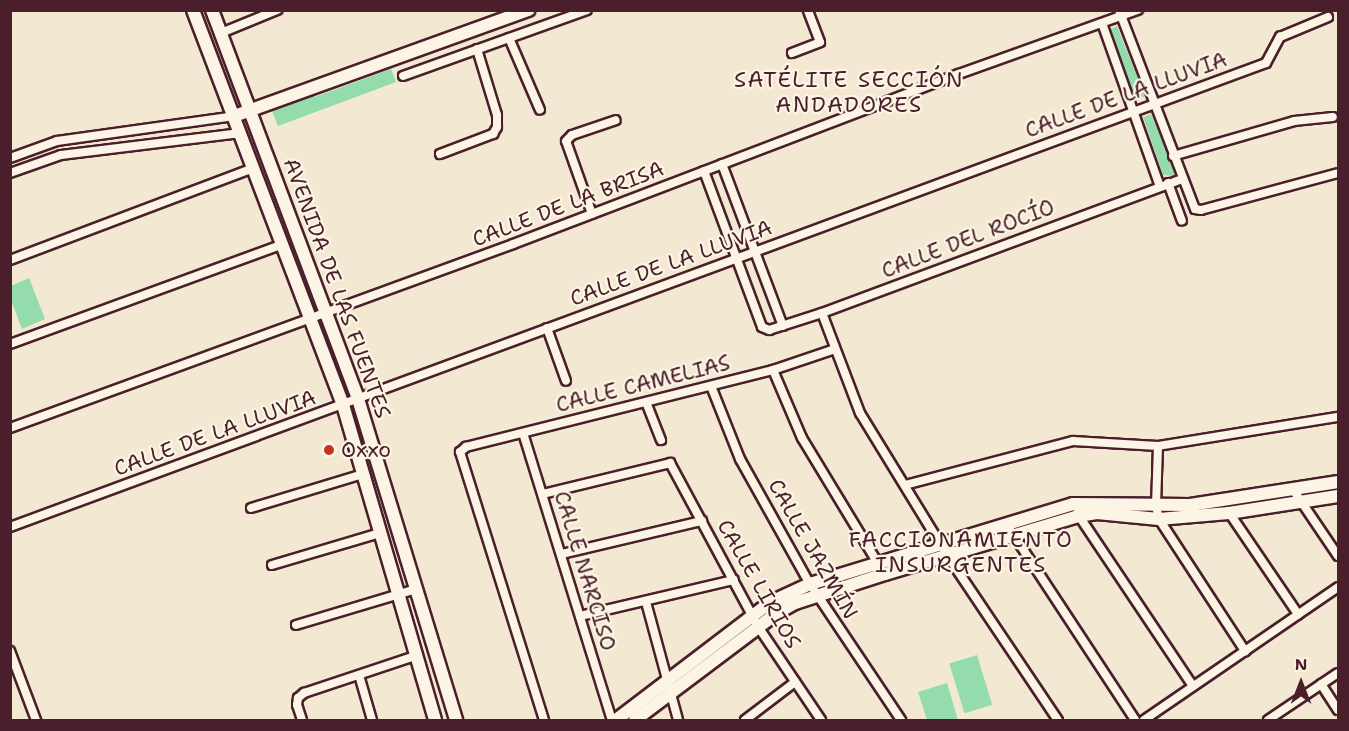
<!DOCTYPE html>
<html>
<head>
<meta charset="utf-8">
<style>
  body { margin:0 }
  #map { position:relative; width:1349px; height:731px; overflow:hidden; background:#f3e8d2; font-family:"Shantell Sans",sans-serif }
  div>[style] { position:absolute }
  [style*='--x'] { left:calc(var(--x)*1px); top:calc(var(--y)*1px); width:calc(var(--w)*1px); rotate:calc(var(--a)*1deg) }
  .green>* { inset:0; background:#94dcab; transform-origin:0 0 }
  .roads { filter:drop-shadow(2px 0 #4a1f2b) drop-shadow(-2px 0 #4a1f2b) drop-shadow(0 2px #4a1f2b) drop-shadow(0 -2px #4a1f2b) }
  .street>* { height:8px; margin:-4px; padding:0 4px; transform-origin:4px; border-radius:4px; background:#fcf5e5 }
  .secondary>* { height:12px; margin:-6px; padding:0 6px; transform-origin:6px; border-radius:6px; background:#fcf5e5 }
  .dots>* { width:16px; height:16px; translate:-50% -50%; box-sizing:border-box; border:3px solid #fcf5e5; border-radius:50% }
  span { translate:-50% -50%; white-space:nowrap; text-align:center; line-height:1.15; -webkit-text-stroke:4.5px #fcf5e5; paint-order:stroke }
  .street-label { font-size:21px; color:#4a1f2b }
  .poi-label { font-size:21px; color:#4a1f2b }
  .left { translate:0 -50%; text-align:left }
  .neighbourhood-label { font-size:22px; color:#4a1f2b; letter-spacing:1.5px }
  .frame { position:absolute; inset:0; border:12px solid #4a1f2b; pointer-events:none }
  .north { position:absolute; left:1271px; top:653px; width:60px; height:60px; -webkit-text-stroke:4px #fcf5e5; paint-order:stroke; rotate:0deg; font-size:16px; font-weight:700; line-height:24px; text-align:center; color:#4a1f2b }
  .north::after { content:''; display:block; margin:auto; width:21px; height:27px; background:#4a1f2b; clip-path:polygon(50% 0,100% 100%,50% 72%,0 100%) }
</style>
</head>
<body>
<div id="map">
  <div class="green">
    <div style="clip-path:polygon(1117px 26px,1145px 96px,1136px 100px,1111px 29px)"></div>
    <div style="clip-path:polygon(391px 69px,396px 82px,278px 126px,271px 108px,313px 92px,315px 97px)"></div>
    <div style="clip-path:polygon(1151px 114px,1175px 171px,1174px 176px,1163px 175px,1143px 117px)"></div>
    <div style="clip-path:polygon(29px 278px,45px 319px,22px 329px,11px 300px,11px 286px)"></div>
    <div style="left:977px;top:655px;width:52px;height:29px;rotate:73deg"></div>
    <div style="clip-path:polygon(947px 683px,958px 720px,927px 720px,918px 692px)"></div>
  </div>
  <div class="roads">
    <div class="street">
      <div style="--x:1119;--y:10;--w:213;--a:69.1"></div>
      <div style="--x:1195;--y:209;--w:6;--a:9"></div>
      <div style="--x:1201;--y:210;--w:142;--a:-15.1"></div>
      <div style="--x:1102;--y:23;--w:174;--a:70.5"></div>
      <div style="--x:221;--y:33;--w:61;--a:-22.3"></div>
      <div style="--x:509;--y:38;--w:78;--a:66.7"></div>
      <div style="--x:792;--y:53;--w:30;--a:-21"></div>
      <div style="--x:820;--y:42;--w:34;--a:-111"></div>
      <div style="--x:403;--y:76;--w:195;--a:-19.7"></div>
      <div style="--x:440;--y:154;--w:57;--a:-20.7"></div>
      <div style="--x:493;--y:134;--w:8;--a:-60"></div>
      <div style="--x:497;--y:127;--w:12;--a:-90"></div>
      <div style="--x:497;--y:115;--w:69;--a:-106.9"></div>
      <div style="--x:1173;--y:156;--w:126;--a:-16.1"></div>
      <div style="--x:1294;--y:121;--w:39;--a:-6"></div>
      <div style="--x:10;--y:158;--w:50;--a:-19.9"></div>
      <div style="--x:57;--y:141;--w:179;--a:-8"></div>
      <div style="--x:722;--y:164;--w:173;--a:69.4"></div>
      <div style="--x:704;--y:171;--w:166;--a:69.6"></div>
      <div style="--x:762;--y:327;--w:8;--a:23"></div>
      <div style="--x:769;--y:330;--w:56;--a:-17.8"></div>
      <div style="--x:822;--y:313;--w:385;--a:-20.4"></div>
      <div style="--x:10;--y:173;--w:54;--a:-19.4"></div>
      <div style="--x:61;--y:155;--w:181;--a:-7"></div>
      <div style="--x:1168;--y:183;--w:40;--a:69.8"></div>
      <div style="--x:592;--y:214;--w:77;--a:-109.6"></div>
      <div style="--x:566;--y:141;--w:8;--a:-45"></div>
      <div style="--x:572;--y:135;--w:46;--a:-18.8"></div>
      <div style="--x:10;--y:260;--w:261;--a:-20.7"></div>
      <div style="--x:822;--y:313;--w:107;--a:69.2"></div>
      <div style="--x:860;--y:413;--w:167;--a:58.5"></div>
      <div style="--x:947;--y:555;--w:199;--a:56.1"></div>
      <div style="--x:547;--y:328;--w:56;--a:70.3"></div>
      <div style="--x:10;--y:344;--w:289;--a:-20.1"></div>
      <div style="--x:773;--y:370;--w:74;--a:66.9"></div>
      <div style="--x:802;--y:438;--w:151;--a:58.8"></div>
      <div style="--x:711;--y:386;--w:79;--a:68.3"></div>
      <div style="--x:740;--y:459;--w:143;--a:60.8"></div>
      <div style="--x:810;--y:584;--w:164;--a:56.2"></div>
      <div style="--x:646;--y:402;--w:41;--a:68.5"></div>
      <div style="--x:10;--y:428;--w:536;--a:-20.09"></div>
      <div style="--x:513;--y:244;--w:477;--a:-20.9"></div>
      <div style="--x:959;--y:74;--w:190;--a:-19.7"></div>
      <div style="--x:523;--y:433;--w:300;--a:72.8"></div>
      <div style="--x:1158;--y:446;--w:60;--a:91.9"></div>
      <div style="--x:1156;--y:506;--w:13;--a:77"></div>
      <div style="--x:1159;--y:519;--w:158;--a:56.9"></div>
      <div style="--x:905;--y:485;--w:174;--a:-14.7"></div>
      <div style="--x:1073;--y:441;--w:85;--a:3.4"></div>
      <div style="--x:1158;--y:446;--w:182;--a:-9.2"></div>
      <div style="--x:1292;--y:488;--w:82;--a:55.9"></div>
      <div style="--x:543;--y:494;--w:131;--a:-13.7"></div>
      <div style="--x:670;--y:463;--w:187;--a:61.7"></div>
      <div style="--x:759;--y:628;--w:111;--a:56"></div>
      <div style="--x:251;--y:508;--w:117;--a:-16.9"></div>
      <div style="--x:1228;--y:511;--w:125;--a:55.8"></div>
      <div style="--x:1077;--y:513;--w:208;--a:56.2"></div>
      <div style="--x:10;--y:527;--w:1339;--a:-20.28"></div>
      <div style="--x:1266;--y:63;--w:30;--a:-62"></div>
      <div style="--x:1280;--y:37;--w:52;--a:-22.6"></div>
      <div style="--x:1011;--y:531;--w:226;--a:56.7"></div>
      <div style="--x:562;--y:554;--w:144;--a:-13.3"></div>
      <div style="--x:272;--y:565;--w:113;--a:-16.5"></div>
      <div style="--x:646;--y:602;--w:122;--a:74.8"></div>
      <div style="--x:580;--y:616;--w:158;--a:-13.2"></div>
      <div style="--x:296;--y:625;--w:125;--a:-16.7"></div>
      <div style="--x:10;--y:651;--w:74;--a:69.4"></div>
      <div style="--x:359;--y:675;--w:47;--a:73.9"></div>
      <div style="--x:1321;--y:684;--w:31;--a:57"></div>
      <div style="--x:302;--y:720;--w:16;--a:-108"></div>
      <div style="--x:297;--y:705;--w:7;--a:-82"></div>
      <div style="--x:298;--y:698;--w:8;--a:-40"></div>
      <div style="--x:304;--y:693;--w:117;--a:-18.4"></div>
      <div style="--x:544;--y:720;--w:281;--a:-107.4"></div>
      <div style="--x:460;--y:452;--w:8;--a:-40"></div>
      <div style="--x:466;--y:447;--w:317;--a:-14.1"></div>
      <div style="--x:773;--y:370;--w:65;--a:-18.7"></div>
      <div style="--x:745;--y:720;--w:63;--a:-37.2"></div>
      <div style="--x:1144;--y:720;--w:235;--a:-34.4"></div>
      <div style="--x:1268;--y:720;--w:84;--a:-33.9"></div>
    </div>
    <div class="secondary">
      <div style="--x:193;--y:10;--w:423;--a:69.2"></div>
      <div style="--x:343;--y:405;--w:328;--a:73.7"></div>
      <div style="--x:212;--y:10;--w:415;--a:69.4"></div>
      <div style="--x:358;--y:399;--w:336;--a:73"></div>
      <div style="--x:234;--y:116;--w:313;--a:-19.8"></div>
      <div style="--x:616;--y:720;--w:195;--a:-37.3"></div>
      <div style="--x:771;--y:602;--w:43;--a:-24.8"></div>
      <div style="--x:810;--y:584;--w:275;--a:-16.9"></div>
      <div style="--x:1073;--y:504;--w:117;--a:0.5"></div>
      <div style="--x:1190;--y:505;--w:150;--a:-8.8"></div>
      <div style="--x:635;--y:720;--w:178;--a:-37"></div>
      <div style="--x:777;--y:613;--w:21;--a:-29"></div>
      <div style="--x:795;--y:603;--w:95;--a:-17.9"></div>
      <div style="--x:885;--y:574;--w:202;--a:-16.7"></div>
      <div style="--x:1078;--y:516;--w:19;--a:-9"></div>
      <div style="--x:1097;--y:513;--w:62;--a:5.5"></div>
      <div style="--x:1159;--y:519;--w:70;--a:-4.9"></div>
      <div style="--x:1229;--y:513;--w:110;--a:-8.9"></div>
    </div>
  </div>
  <div class="dots">
    <div style="left:329px;top:450px;background:#c8321e"></div>
  </div>
  <div class="street-label">
    <span style="left:1126px;top:95px;rotate:-20deg">CALLE DE LA LLUVIA</span>
    <span style="left:568px;top:204px;rotate:-21deg">CALLE DE LA BRISA</span>
    <span style="left:968px;top:239px;rotate:-21deg">CALLE DEL ROCÍO</span>
    <span style="left:671px;top:263px;rotate:-20deg">CALLE DE LA LLUVIA</span>
    <span style="left:337px;top:288px;rotate:70deg">AVENIDA DE LAS FUENTES</span>
    <span style="left:643px;top:384px;rotate:-14deg">CALLE CAMELIAS</span>
    <span style="left:215px;top:433px;rotate:-20deg">CALLE DE LA LLUVIA</span>
    <span style="left:813px;top:549px;rotate:60deg">CALLE JAZMÍN</span>
    <span style="left:585px;top:571px;rotate:73deg">CALLE NARCISO</span>
    <span style="left:759px;top:584px;rotate:60deg">CALLE LIRIOS</span>
  </div>
  <div class="poi-label">
    <span class="left" style="left:341px;top:450px">Oxxo</span>
  </div>
  <div class="neighbourhood-label">
    <span style="left:849px;top:92px">SATÉLITE SECCIÓN<br>ANDADORES</span>
    <span style="left:961px;top:552px">FACCIONAMIENTO<br>INSURGENTES</span>
  </div>
  <div class="frame"></div>
  <div class="north">N</div>
</div>
</body>
</html>
